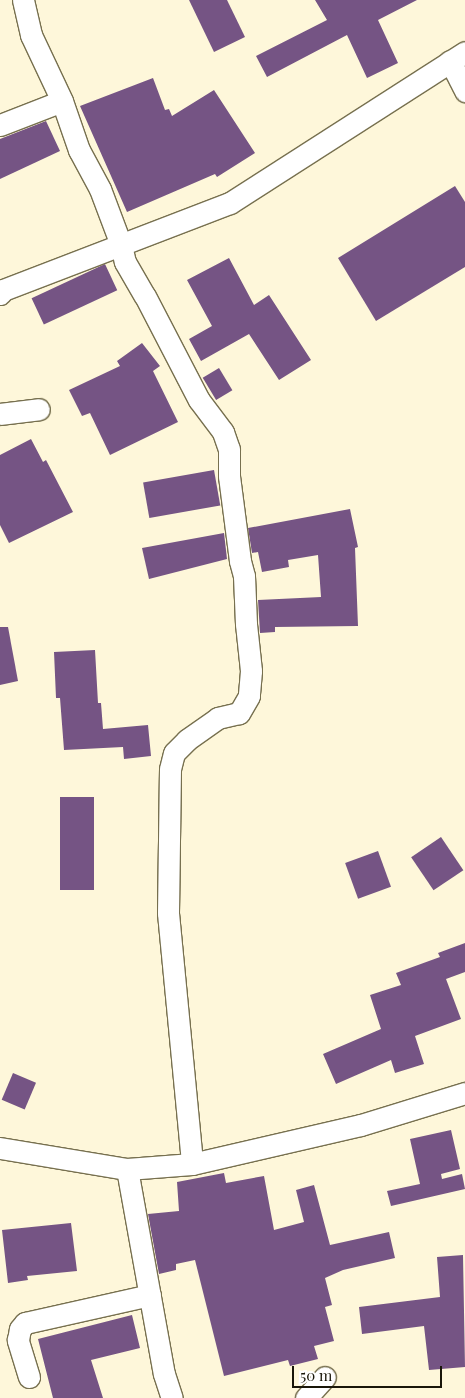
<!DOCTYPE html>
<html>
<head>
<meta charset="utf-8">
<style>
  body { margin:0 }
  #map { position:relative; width:465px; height:1398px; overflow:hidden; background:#fef7da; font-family:"Playfair Display",serif }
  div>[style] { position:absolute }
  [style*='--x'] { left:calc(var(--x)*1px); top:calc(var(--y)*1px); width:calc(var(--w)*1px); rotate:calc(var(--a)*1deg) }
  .building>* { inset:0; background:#755484; transform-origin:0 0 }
  .roads { filter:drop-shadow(1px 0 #77704f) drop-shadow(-1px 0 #77704f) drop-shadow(0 1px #77704f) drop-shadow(0 -1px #77704f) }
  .minor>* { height:21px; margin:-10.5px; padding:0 10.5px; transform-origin:10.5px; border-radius:10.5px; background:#fff }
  span { translate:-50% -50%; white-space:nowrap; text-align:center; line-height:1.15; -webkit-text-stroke:5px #fff; paint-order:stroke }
  .scale { position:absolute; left:292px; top:1366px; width:150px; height:22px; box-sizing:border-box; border:2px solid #191609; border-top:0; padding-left:6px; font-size:15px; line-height:18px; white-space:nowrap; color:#191609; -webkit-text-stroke:4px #fff; paint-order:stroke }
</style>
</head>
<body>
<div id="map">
  <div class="building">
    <div style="clip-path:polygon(189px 0,227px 0,245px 37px,214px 52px)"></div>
    <div style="clip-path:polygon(315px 0,417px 0,378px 20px,398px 63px,367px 78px,347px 35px,267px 77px,256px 56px,327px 20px)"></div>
    <div style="clip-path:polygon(153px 78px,165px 110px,169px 109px,172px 116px,214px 90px,255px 153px,217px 177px,215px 174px,127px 212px,80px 106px)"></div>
    <div style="clip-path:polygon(46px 121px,60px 151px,0 179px,0 139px)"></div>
    <div style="clip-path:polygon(455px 186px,465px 202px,465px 267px,376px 321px,338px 258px)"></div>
    <div style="clip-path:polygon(229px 258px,254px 305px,269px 295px,311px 360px,279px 380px,249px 334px,201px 361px,189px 339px,212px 326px,187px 280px)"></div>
    <div style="left:105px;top:264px;width:29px;height:81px;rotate:65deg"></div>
    <div style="clip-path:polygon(142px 343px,160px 366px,153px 371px,178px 422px,110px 455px,90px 413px,82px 416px,69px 390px,120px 366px,117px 361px)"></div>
    <div style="left:219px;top:368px;width:26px;height:19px;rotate:59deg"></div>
    <div style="clip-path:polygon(31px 439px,43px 462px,46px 460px,73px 512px,9px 543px,0 525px,0 455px)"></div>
    <div style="left:214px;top:470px;width:36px;height:72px;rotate:80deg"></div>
    <div style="clip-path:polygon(350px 509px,358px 547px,355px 548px,358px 626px,275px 627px,275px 632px,260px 633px,258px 600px,321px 597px,318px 555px,288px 560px,289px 567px,262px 572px,258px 552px,252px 553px,248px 528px)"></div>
    <div style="clip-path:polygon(224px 533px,227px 559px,149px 579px,142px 548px)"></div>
    <div style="clip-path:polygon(0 627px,8px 627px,18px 681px,0 685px)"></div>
    <div style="clip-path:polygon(95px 650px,98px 703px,101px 703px,103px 729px,148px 725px,151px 756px,124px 759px,123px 747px,64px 750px,60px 698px,56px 698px,54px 652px)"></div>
    <div style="left:94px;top:797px;width:93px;height:34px;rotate:90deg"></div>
    <div style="left:441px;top:837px;width:40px;height:36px;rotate:56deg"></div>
    <div style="left:378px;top:851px;width:38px;height:35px;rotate:70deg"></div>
    <div style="clip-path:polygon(465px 943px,465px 972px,446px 979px,461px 1019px,415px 1036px,424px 1064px,395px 1073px,391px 1060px,336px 1084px,323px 1054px,381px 1029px,370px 995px,401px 985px,396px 973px,440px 957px,438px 953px)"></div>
    <div style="left:13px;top:1073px;width:25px;height:29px;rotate:23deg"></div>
    <div style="clip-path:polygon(451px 1130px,460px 1169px,441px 1174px,442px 1179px,462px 1174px,465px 1189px,391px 1206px,387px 1191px,420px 1184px,410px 1139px)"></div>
    <div style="clip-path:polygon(224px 1173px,226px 1183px,264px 1176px,274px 1230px,304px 1222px,296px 1190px,314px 1185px,330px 1245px,389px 1232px,395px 1258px,343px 1270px,325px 1278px,332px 1305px,325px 1307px,334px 1341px,314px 1346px,318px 1359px,290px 1366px,288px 1360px,224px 1376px,195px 1260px,176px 1264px,176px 1270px,159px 1274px,148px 1214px,179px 1211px,177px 1182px)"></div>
    <div style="clip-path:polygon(71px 1223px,77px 1271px,27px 1276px,28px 1280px,8px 1283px,2px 1230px)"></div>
    <div style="clip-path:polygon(463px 1255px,465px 1367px,429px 1370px,424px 1326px,362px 1334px,359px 1307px,440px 1297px,437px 1257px)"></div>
    <div style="clip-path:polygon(132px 1315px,140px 1348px,91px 1360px,103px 1398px,53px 1398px,38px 1339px)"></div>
  </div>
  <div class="roads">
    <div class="minor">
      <div style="--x:23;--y:0;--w:36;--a:77"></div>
      <div style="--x:31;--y:35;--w:73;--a:64.8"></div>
      <div style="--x:62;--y:101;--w:52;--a:70.9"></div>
      <div style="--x:79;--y:150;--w:44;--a:61.7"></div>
      <div style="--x:100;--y:189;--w:60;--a:69.4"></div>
      <div style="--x:121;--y:245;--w:17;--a:77"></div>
      <div style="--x:125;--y:262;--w:39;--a:60"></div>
      <div style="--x:145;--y:296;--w:117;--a:62.6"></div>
      <div style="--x:199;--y:400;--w:40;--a:53"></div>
      <div style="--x:223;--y:432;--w:18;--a:71"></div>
      <div style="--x:229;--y:449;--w:27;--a:90"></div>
      <div style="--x:229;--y:476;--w:86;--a:82.6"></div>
      <div style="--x:240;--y:561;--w:16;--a:75"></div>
      <div style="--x:244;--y:576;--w:48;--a:87.6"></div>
      <div style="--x:246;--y:624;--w:47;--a:83.9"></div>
      <div style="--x:251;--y:671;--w:25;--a:95"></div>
      <div style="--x:249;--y:696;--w:20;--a:120"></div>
      <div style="--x:239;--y:713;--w:22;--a:167"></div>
      <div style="--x:218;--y:718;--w:38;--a:145"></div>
      <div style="--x:187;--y:740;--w:18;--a:135"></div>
      <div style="--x:174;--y:753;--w:16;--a:104"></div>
      <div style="--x:170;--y:769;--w:144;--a:90.8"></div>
      <div style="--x:168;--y:913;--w:252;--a:84.5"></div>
      <div style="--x:450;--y:61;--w:34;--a:63"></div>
      <div style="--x:0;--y:125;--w:66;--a:-21.2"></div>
      <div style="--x:0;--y:294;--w:5;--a:-53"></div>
      <div style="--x:3;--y:290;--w:243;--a:-21"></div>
      <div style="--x:230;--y:203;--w:279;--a:-32.7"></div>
      <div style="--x:0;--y:414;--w:39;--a:-7"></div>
      <div style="--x:0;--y:1148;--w:129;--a:9.4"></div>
      <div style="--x:127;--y:1169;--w:65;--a:-4.4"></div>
      <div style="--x:192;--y:1164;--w:173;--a:-13"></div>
      <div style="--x:361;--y:1125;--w:109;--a:-17.1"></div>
      <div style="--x:127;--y:1169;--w:208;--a:79.8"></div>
      <div style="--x:164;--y:1374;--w:25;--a:72"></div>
      <div style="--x:29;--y:1377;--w:39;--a:-107"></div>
      <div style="--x:18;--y:1340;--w:11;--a:-80"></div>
      <div style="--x:20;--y:1329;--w:8;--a:-50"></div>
      <div style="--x:25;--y:1323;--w:128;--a:-12.6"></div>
      <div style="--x:306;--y:1398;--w:28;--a:-48"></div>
    </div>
  </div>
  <div class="scale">50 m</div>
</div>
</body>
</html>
